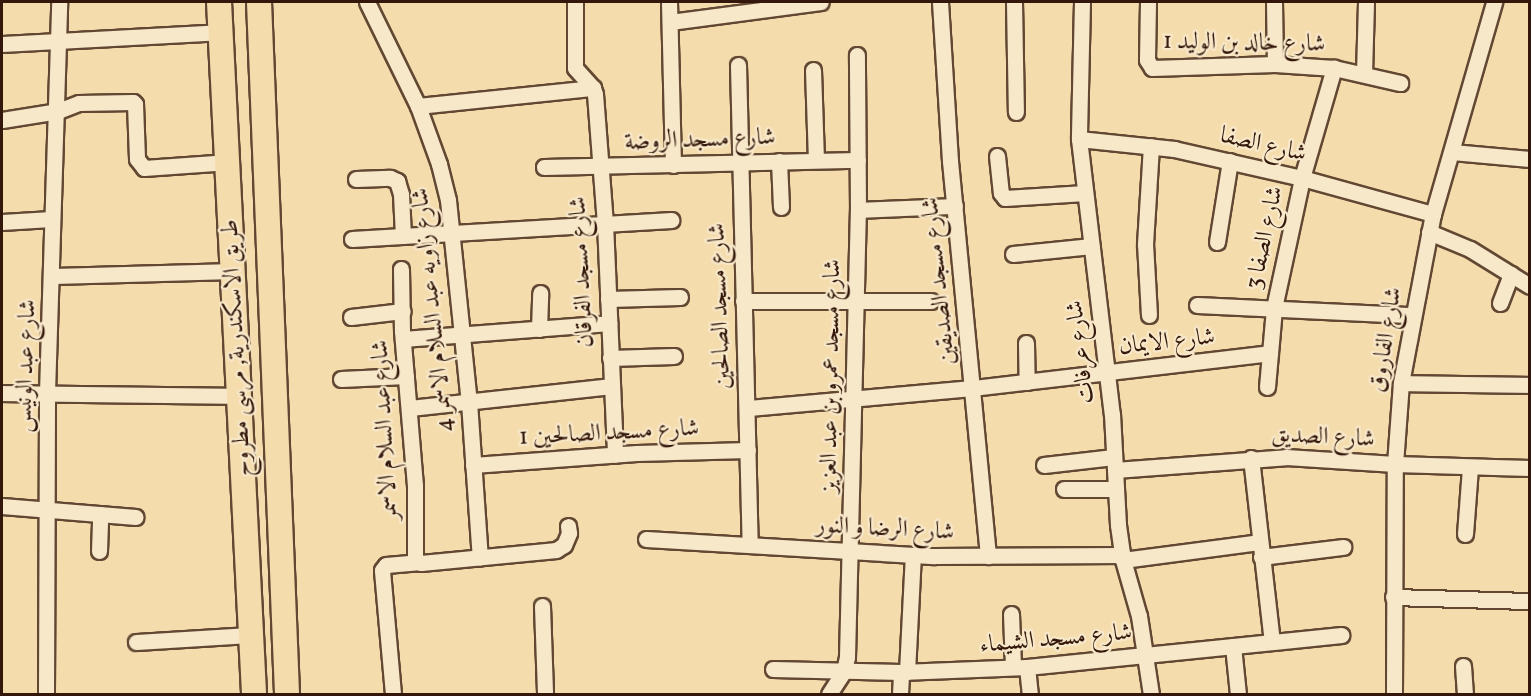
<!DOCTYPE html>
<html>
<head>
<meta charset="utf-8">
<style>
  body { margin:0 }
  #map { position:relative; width:1531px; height:696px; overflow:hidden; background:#f4dcad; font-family:Vollkorn,Amiri,serif }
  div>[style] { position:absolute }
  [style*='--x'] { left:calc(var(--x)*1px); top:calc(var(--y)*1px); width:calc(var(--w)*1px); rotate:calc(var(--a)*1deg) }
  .roads { filter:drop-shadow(2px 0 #624833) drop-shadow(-2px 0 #624833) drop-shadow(0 2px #624833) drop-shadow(0 -2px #624833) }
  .street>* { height:15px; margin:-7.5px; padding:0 7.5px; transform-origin:7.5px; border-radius:7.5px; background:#f8e8ca }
  .primary>* { height:24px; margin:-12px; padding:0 12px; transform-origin:12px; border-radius:12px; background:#f4dcad }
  span { translate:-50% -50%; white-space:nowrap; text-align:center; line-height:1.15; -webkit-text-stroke:4.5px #f8e8ca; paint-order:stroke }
  .street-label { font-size:24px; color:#32170a }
  .frame { position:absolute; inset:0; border:3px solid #32170a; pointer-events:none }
</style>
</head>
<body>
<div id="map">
  <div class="roads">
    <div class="street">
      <div style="--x:367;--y:2;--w:116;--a:63.9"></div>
      <div style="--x:418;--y:106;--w:62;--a:70.1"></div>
      <div style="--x:439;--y:164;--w:37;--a:76"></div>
      <div style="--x:448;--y:200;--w:203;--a:84.1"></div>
      <div style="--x:469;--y:402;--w:156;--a:86"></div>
      <div style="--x:575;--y:2;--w:66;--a:90"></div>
      <div style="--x:575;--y:68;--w:27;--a:48"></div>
      <div style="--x:593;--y:88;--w:6;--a:72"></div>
      <div style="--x:595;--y:94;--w:129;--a:85.6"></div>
      <div style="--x:605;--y:223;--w:232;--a:87.5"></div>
      <div style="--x:669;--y:2;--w:163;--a:88.6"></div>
      <div style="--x:940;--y:2;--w:159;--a:86.4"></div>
      <div style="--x:950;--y:161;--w:397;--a:84.5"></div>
      <div style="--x:1014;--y:2;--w:110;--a:89"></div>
      <div style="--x:1082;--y:2;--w:137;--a:91.3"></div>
      <div style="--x:1079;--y:139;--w:277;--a:83.2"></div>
      <div style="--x:1112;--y:414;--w:111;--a:86.9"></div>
      <div style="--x:1118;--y:525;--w:35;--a:82"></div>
      <div style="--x:1123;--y:560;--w:58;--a:74.1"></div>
      <div style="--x:1139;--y:616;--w:79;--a:81.3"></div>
      <div style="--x:1148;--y:2;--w:58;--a:91"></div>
      <div style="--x:1147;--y:60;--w:9;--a:58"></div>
      <div style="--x:1152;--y:68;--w:123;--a:-1.9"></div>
      <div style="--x:1275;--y:64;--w:59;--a:3.9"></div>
      <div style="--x:1334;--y:68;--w:68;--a:12.8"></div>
      <div style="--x:1274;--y:2;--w:62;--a:89.1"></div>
      <div style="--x:670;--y:22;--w:152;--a:-7.5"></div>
      <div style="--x:2;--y:44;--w:219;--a:-3.1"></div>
      <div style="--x:738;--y:65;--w:480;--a:88.6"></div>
      <div style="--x:813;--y:70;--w:90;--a:88.1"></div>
      <div style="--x:1364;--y:74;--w:72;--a:-88.4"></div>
      <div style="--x:418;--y:106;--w:176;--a:-5.9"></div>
      <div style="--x:2;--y:120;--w:57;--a:-9.1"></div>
      <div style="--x:58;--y:111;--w:22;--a:-21"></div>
      <div style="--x:79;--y:103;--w:54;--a:-1.1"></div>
      <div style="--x:133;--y:102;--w:3;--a:45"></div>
      <div style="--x:135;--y:104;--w:55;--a:87.9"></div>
      <div style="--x:137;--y:159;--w:11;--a:52"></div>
      <div style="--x:144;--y:168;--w:85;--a:-4"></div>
      <div style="--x:1079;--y:139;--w:96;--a:6"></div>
      <div style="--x:1174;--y:149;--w:131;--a:12.8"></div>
      <div style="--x:1302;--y:178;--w:136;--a:15.4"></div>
      <div style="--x:1452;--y:152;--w:78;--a:5.1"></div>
      <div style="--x:997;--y:156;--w:37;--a:84"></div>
      <div style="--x:1001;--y:193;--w:6;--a:51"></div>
      <div style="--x:1005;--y:198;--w:80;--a:-3.6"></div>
      <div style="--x:779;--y:161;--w:46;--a:87.5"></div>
      <div style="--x:544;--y:167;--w:314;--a:-1.3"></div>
      <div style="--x:356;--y:179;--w:34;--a:-2"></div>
      <div style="--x:390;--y:178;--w:8;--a:23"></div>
      <div style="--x:397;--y:181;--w:14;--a:73"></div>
      <div style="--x:401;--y:194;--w:42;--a:87.3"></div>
      <div style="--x:858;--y:210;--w:97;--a:-2.4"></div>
      <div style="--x:2;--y:222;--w:50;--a:-3.4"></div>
      <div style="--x:1429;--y:232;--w:44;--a:22.5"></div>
      <div style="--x:1470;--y:249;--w:70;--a:31.7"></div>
      <div style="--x:352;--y:239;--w:320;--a:-3.4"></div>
      <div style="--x:1217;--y:242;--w:82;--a:-80.9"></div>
      <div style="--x:1013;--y:254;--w:79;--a:-5.8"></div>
      <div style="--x:401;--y:269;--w:62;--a:89.1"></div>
      <div style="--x:402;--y:331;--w:156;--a:85.2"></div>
      <div style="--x:415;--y:486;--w:73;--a:90"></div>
      <div style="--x:415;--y:559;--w:7;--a:34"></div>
      <div style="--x:421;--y:563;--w:136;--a:-5.5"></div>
      <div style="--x:556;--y:550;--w:9;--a:-32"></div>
      <div style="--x:564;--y:545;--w:13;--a:-67"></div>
      <div style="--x:569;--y:533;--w:7;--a:-98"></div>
      <div style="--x:52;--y:276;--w:183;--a:-1.6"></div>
      <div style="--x:608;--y:299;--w:72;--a:-1.6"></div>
      <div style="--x:743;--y:301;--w:188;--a:0"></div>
      <div style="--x:1500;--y:303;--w:31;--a:-69"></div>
      <div style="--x:1197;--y:305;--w:216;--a:2.7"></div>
      <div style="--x:1149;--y:315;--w:71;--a:-93.2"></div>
      <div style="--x:1145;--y:244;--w:98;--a:-86.5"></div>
      <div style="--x:351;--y:317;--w:52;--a:-6.6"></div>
      <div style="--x:539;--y:329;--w:36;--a:-88"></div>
      <div style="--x:403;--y:339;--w:207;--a:-4.4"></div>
      <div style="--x:1026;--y:343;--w:39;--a:89"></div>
      <div style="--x:610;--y:358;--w:64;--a:-1.8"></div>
      <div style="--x:341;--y:379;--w:65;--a:-2.6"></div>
      <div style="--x:1401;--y:383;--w:129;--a:0.9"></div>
      <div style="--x:1267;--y:387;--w:79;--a:-84.9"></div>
      <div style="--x:1274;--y:308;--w:133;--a:-77.8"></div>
      <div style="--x:1302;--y:178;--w:115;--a:-73.8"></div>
      <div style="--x:2;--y:393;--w:238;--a:0.7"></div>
      <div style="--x:410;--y:408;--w:203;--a:-6.2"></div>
      <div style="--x:748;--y:408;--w:226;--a:-5.1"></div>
      <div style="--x:973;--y:388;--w:299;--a:-6.7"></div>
      <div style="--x:1251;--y:458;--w:185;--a:83.5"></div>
      <div style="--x:473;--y:465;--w:164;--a:-4.2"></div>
      <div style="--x:637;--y:453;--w:111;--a:-1.5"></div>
      <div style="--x:1044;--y:465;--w:70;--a:-6.5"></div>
      <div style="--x:1115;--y:470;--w:171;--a:-4.3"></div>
      <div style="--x:1286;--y:457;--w:109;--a:3.7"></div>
      <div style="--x:1395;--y:464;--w:135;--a:1.7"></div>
      <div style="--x:1064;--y:489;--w:52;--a:0"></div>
      <div style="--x:2;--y:506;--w:134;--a:4.7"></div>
      <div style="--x:1465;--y:534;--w:67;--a:-85.7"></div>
      <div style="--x:646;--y:539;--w:289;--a:3.4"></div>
      <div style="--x:934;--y:556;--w:189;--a:-0.3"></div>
      <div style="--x:99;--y:551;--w:37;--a:-88"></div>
      <div style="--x:1261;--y:557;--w:83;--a:-7"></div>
      <div style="--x:1123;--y:560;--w:137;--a:-7.5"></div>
      <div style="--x:1393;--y:597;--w:137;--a:1.7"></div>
      <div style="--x:542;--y:606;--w:88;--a:88"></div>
      <div style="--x:1011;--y:614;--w:53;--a:87.8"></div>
      <div style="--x:136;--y:642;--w:114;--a:-3.5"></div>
      <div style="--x:1233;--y:646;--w:48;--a:84.1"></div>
      <div style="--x:1463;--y:666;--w:28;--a:86"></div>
      <div style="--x:1027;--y:667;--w:27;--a:84"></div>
      <div style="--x:773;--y:669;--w:128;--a:1.3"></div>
      <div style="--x:901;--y:672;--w:126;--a:-2.3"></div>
      <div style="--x:1027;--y:667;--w:316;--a:-5.8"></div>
      <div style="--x:907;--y:672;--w:117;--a:-87.1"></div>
      <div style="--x:46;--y:694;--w:302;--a:-89.8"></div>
      <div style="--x:47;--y:392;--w:390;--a:-88.2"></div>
      <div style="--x:393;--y:694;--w:124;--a:-95.1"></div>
      <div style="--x:382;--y:570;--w:6;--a:-51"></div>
      <div style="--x:386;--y:565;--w:32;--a:-5"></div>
      <div style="--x:829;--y:694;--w:27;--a:-57"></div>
      <div style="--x:844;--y:671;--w:14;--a:-78"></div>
      <div style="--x:847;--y:657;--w:447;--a:-88.6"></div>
      <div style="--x:858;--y:210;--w:155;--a:-90.4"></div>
      <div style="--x:900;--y:694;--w:22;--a:-87"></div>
      <div style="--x:1394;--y:694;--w:230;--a:-89.8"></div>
      <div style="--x:1395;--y:464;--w:81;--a:-85.8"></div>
      <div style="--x:1401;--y:383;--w:172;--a:-79.3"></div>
      <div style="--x:1433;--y:214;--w:221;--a:-73.9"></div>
    </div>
    <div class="primary">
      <div style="--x:219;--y:2;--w:693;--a:87.1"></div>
      <div style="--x:259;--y:2;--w:693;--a:87.68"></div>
    </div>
  </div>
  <div class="street-label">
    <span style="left:1244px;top:44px;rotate:1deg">شارع خالد بن الوليد 1</span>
    <span style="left:700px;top:141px;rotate:-2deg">شارع مسجد الروضة</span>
    <span style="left:1263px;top:146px;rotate:13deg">شارع الصفا</span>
    <span style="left:1266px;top:238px;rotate:-78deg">شارع الصفا 3</span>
    <span style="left:583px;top:272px;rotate:-93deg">شارع مسجد الفرقان</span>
    <span style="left:940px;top:281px;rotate:-96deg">شارع مسجد الصديقين</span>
    <span style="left:721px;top:306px;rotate:-92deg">شارع مسجد الصالحين</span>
    <span style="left:434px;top:310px;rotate:-96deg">شارع زاويه عبد السلام الاسمر 4</span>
    <span style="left:1387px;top:340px;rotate:-81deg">شارع الفاروق</span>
    <span style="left:1167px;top:343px;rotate:-6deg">شارع الايمان</span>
    <span style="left:238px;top:348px;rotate:-93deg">طريق الاسكندرية, مرسى مطروح</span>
    <span style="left:1082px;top:352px;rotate:-97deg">شارع عرفات</span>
    <span style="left:27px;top:366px;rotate:-88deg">شارع عبد الونيس</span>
    <span style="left:832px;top:376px;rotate:-89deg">شارع مسجد عمرو بن عبد العزيز</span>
    <span style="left:386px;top:430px;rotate:-93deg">شارع عبد السلام الاسمر</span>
    <span style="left:609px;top:434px;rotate:-3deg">شارع مسجد الصالحين 1</span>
    <span style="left:1323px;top:438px;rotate:3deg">شارع الصديق</span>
    <span style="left:885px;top:530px;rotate:3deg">شارع الرضا و النور</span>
    <span style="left:1056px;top:640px;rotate:-5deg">شارع مسجد الشيماء</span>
  </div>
  <div class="frame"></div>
</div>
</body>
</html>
